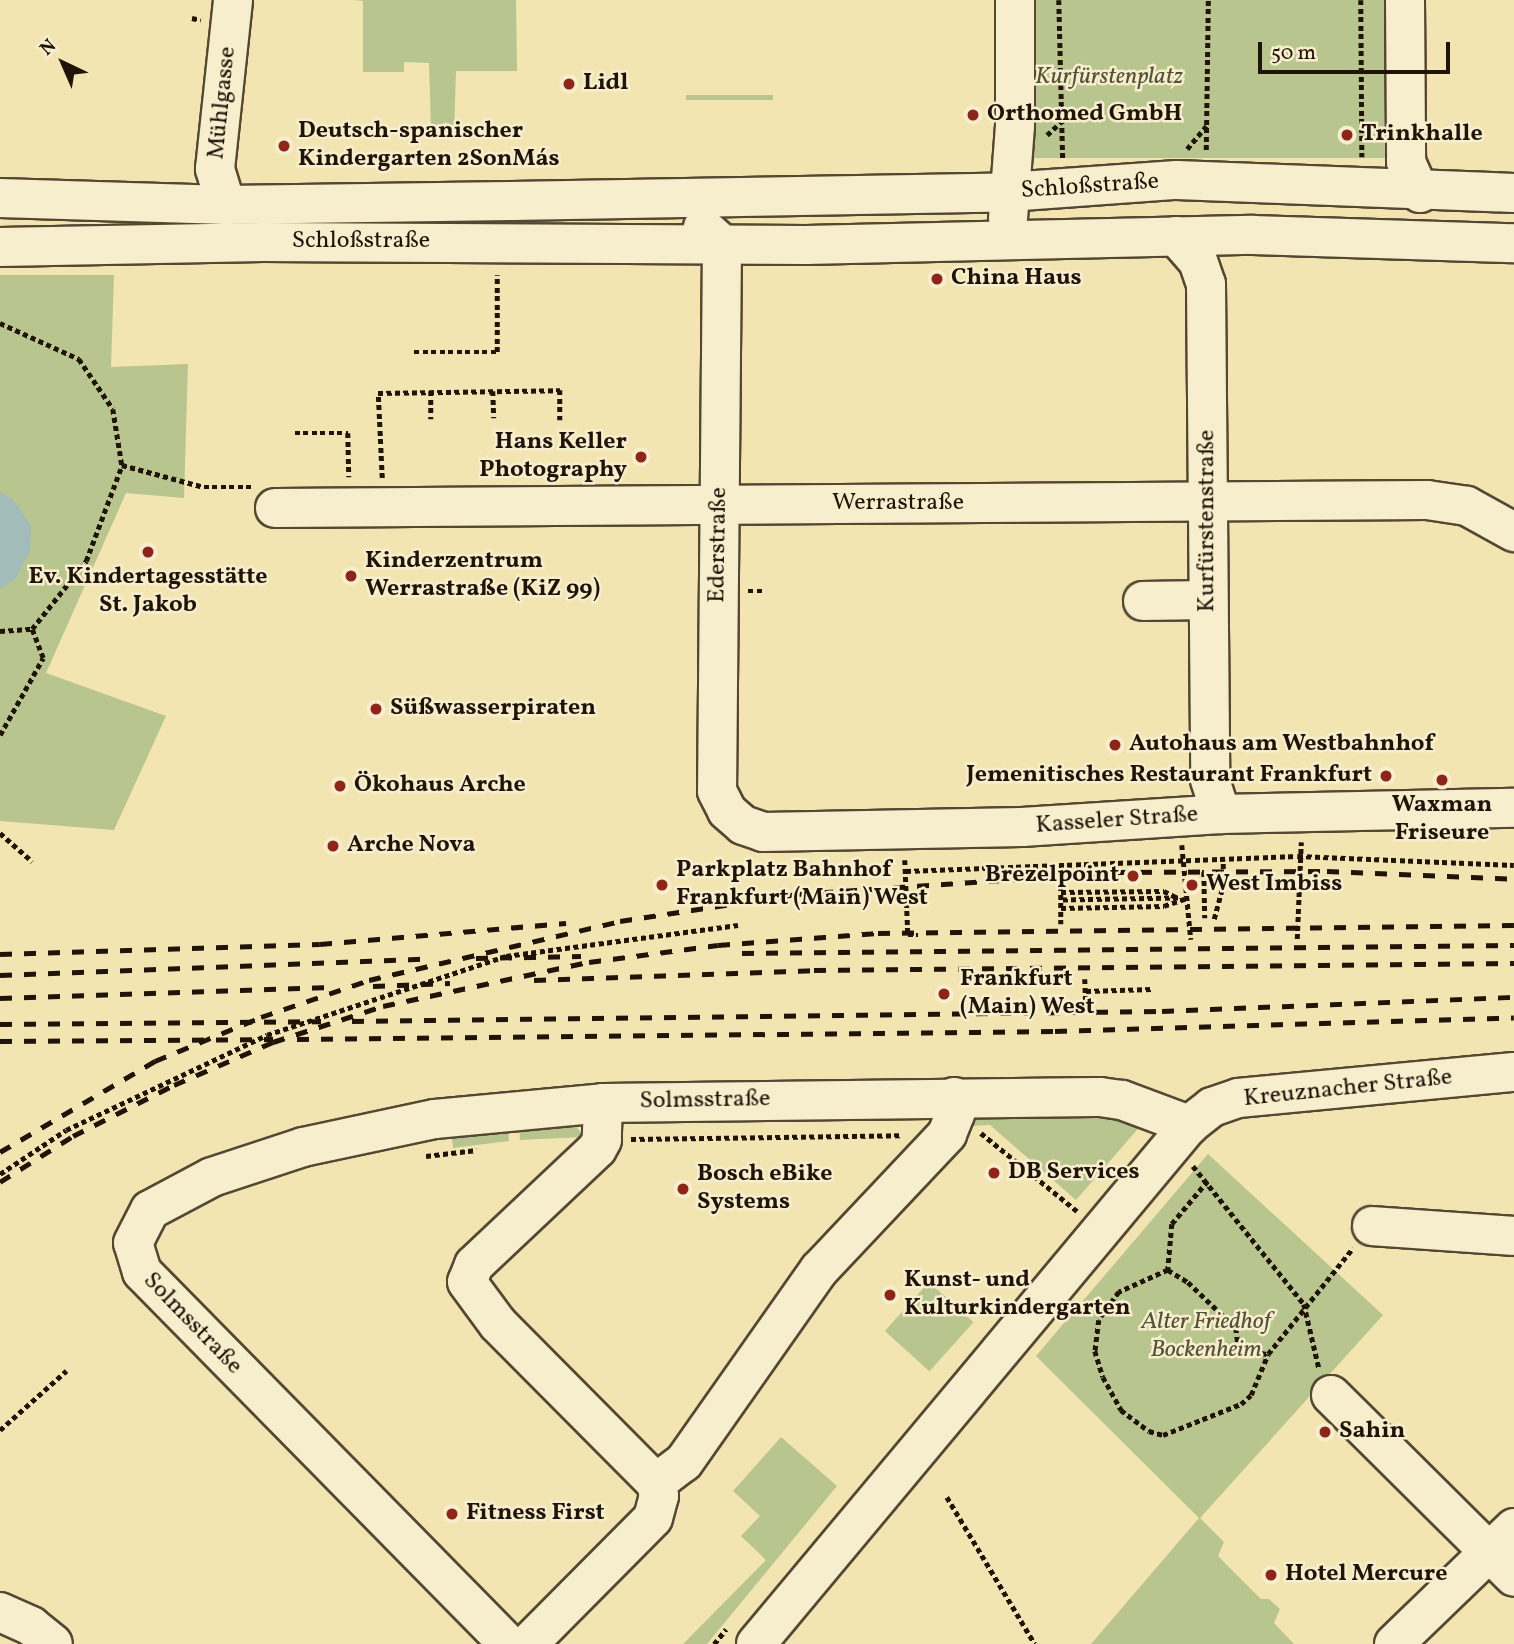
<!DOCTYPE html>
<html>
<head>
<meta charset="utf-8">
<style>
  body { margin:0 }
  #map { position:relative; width:1514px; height:1644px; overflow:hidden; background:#f3e5b2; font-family:Vollkorn,serif }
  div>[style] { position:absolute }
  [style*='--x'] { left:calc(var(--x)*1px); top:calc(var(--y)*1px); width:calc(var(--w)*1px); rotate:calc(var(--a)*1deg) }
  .green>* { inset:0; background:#b8c58e; transform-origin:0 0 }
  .water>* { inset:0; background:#a2bcb9 }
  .path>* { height:4.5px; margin-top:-2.25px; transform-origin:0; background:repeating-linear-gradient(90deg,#201409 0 5px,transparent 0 8.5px) }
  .roads { filter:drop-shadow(2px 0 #554833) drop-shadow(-2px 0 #554833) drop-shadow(0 2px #554833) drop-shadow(0 -2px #554833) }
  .minor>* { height:38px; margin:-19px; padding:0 19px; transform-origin:19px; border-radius:19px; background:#f7eecd }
  .rail>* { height:5px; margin-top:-2.5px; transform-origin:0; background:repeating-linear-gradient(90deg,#201409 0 12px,transparent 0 24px) }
  .path-bridge>* { height:4.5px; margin-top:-2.25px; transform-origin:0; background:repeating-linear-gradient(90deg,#201409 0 5px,transparent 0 8.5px) }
  .dots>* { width:19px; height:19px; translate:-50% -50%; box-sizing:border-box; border:4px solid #f7eecd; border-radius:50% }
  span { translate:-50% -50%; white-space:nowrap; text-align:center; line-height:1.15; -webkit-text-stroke:5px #f7eecd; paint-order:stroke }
  .park-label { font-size:24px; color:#555238; font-style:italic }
  .poi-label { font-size:24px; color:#201409; font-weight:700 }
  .left { translate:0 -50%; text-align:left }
  .right { translate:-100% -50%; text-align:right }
  .street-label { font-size:24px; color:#201409 }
  .north { position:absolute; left:28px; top:28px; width:70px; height:70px; -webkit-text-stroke:5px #f7eecd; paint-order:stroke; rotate:316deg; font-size:19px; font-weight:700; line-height:28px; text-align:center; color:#201409 }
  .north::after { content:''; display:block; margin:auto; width:24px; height:32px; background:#201409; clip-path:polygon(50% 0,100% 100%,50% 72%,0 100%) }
  .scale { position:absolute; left:1258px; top:42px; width:192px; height:32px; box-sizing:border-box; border:4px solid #201409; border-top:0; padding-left:9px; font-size:21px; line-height:24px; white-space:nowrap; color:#201409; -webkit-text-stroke:5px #f7eecd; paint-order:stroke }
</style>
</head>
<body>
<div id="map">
  <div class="green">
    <div style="clip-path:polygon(353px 0,516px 0,517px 71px,456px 71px,454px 134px,436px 135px,436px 129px,431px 128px,429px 63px,404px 62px,404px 72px,363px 72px,363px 1px)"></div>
    <div style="left:1029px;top:0;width:361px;height:158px"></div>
    <div style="left:773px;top:95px;width:5px;height:87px;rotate:90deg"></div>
    <div style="clip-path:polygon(0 275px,114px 275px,111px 367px,188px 364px,184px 498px,126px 493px,46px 673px,166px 716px,114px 830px,0 821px)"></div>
    <div style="clip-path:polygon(1099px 1110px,1143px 1123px,1076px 1200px,990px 1125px,967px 1126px,981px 1111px)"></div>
    <div style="clip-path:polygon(573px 1122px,584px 1137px,520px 1140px,519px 1123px)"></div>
    <div style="clip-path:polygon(508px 1124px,509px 1141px,453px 1148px,452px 1136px)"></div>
    <div style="clip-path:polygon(1208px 1154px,1383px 1315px,1200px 1518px,1224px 1542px,1218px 1556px,1261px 1599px,1269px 1599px,1280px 1609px,1274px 1623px,1294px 1644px,1091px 1644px,1199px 1518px,1036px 1356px)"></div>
    <div style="left:929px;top:1282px;width:60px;height:66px;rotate:42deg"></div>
    <div style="clip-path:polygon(781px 1437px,837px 1486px,707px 1644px,683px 1644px,766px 1560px,741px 1536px,760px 1516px,733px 1491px)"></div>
  </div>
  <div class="water">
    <div style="clip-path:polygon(0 492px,13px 499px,31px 526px,30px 551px,15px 579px,0 589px)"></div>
  </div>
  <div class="path">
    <div style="--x:1059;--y:0;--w:159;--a:88.6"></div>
    <div style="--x:1361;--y:0;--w:157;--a:89.6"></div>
    <div style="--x:192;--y:18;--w:9;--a:13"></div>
    <div style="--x:1047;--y:135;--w:19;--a:-43"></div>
    <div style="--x:1187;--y:149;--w:30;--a:-50"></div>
    <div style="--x:1206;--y:150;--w:150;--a:-89.2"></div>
    <div style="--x:0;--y:323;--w:87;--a:24.5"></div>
    <div style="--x:79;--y:359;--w:60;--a:55.8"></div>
    <div style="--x:113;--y:409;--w:57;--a:80.9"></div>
    <div style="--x:414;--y:352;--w:83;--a:0"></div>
    <div style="--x:497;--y:352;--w:77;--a:-90"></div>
    <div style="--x:431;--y:391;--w:28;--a:90"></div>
    <div style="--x:493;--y:391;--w:27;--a:88"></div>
    <div style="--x:295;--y:433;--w:53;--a:0"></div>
    <div style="--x:348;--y:433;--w:44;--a:88.7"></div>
    <div style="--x:382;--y:478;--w:85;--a:-92.7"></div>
    <div style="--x:378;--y:393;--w:182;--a:-0.9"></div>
    <div style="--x:560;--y:390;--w:30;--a:90"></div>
    <div style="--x:748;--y:591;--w:16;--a:0"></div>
    <div style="--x:0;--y:631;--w:32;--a:-4"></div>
    <div style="--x:32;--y:629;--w:87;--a:-51.5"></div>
    <div style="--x:86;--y:561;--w:103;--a:-69.4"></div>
    <div style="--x:122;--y:465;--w:85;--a:15"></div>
    <div style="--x:204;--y:487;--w:50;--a:0"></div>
    <div style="--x:0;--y:735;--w:88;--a:-60.8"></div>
    <div style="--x:43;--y:658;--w:31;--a:-111"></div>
    <div style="--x:0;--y:833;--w:43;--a:41.2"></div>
    <div style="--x:1182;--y:845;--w:95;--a:84.6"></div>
    <div style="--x:905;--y:860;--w:75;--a:87.7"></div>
    <div style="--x:908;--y:935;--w:10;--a:0"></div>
    <div style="--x:906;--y:871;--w:392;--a:-2.2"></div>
    <div style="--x:1298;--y:856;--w:216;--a:2.4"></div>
    <div style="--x:1193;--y:872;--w:11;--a:0"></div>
    <div style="--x:1204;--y:872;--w:46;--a:88.8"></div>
    <div style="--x:1061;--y:886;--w:38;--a:90"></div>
    <div style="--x:1061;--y:892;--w:103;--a:-0.6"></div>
    <div style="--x:1164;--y:891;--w:16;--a:27"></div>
    <div style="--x:1178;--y:898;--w:117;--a:179"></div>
    <div style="--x:1061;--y:908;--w:103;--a:-1.1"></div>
    <div style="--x:1164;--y:906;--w:24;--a:-19"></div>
    <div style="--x:1214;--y:919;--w:34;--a:-75"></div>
    <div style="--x:1223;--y:886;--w:26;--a:-90"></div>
    <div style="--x:1297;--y:939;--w:97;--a:-87.6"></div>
    <div style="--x:1085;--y:979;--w:24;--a:88"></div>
    <div style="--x:1086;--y:991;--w:66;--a:-1.7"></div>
    <div style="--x:981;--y:1133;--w:124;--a:39.1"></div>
    <div style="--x:631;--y:1139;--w:271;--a:-0.8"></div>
    <div style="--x:426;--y:1156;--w:51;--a:-6.7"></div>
    <div style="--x:1193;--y:1166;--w:177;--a:51.2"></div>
    <div style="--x:1304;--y:1304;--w:66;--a:76.8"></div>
    <div style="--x:1208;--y:1181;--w:56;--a:129.9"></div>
    <div style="--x:1172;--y:1224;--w:46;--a:95"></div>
    <div style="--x:1168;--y:1270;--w:54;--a:155.8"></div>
    <div style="--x:1119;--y:1292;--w:34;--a:126"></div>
    <div style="--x:1099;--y:1320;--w:31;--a:97"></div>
    <div style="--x:1095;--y:1351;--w:27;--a:73"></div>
    <div style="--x:1103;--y:1377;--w:38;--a:61"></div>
    <div style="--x:1121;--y:1410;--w:35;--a:37"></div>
    <div style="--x:1149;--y:1431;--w:15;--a:16"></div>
    <div style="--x:1163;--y:1435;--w:84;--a:-21.7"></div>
    <div style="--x:1241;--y:1404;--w:13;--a:-42"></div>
    <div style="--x:1251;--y:1395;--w:44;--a:-67.5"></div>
    <div style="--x:1268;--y:1354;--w:136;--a:-51.3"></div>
    <div style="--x:1168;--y:1270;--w:23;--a:31"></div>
    <div style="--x:1188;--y:1282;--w:66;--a:43.8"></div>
    <div style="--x:1236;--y:1328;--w:17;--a:83"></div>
    <div style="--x:1238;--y:1345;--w:8;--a:45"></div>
    <div style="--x:1244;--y:1351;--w:24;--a:7"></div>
    <div style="--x:0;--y:1430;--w:89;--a:-41.8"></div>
    <div style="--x:947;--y:1497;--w:171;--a:59.1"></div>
    <div style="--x:714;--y:1644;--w:19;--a:-51"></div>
  </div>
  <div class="roads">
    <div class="minor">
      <div style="--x:1405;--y:0;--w:162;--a:89.6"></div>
      <div style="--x:1406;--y:162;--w:34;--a:66"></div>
      <div style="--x:0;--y:198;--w:226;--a:1.8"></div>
      <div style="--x:226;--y:205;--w:285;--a:-0.8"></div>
      <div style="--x:511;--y:201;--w:497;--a:-1"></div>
      <div style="--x:1008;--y:192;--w:169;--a:-4.1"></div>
      <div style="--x:1177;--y:180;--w:337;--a:2.2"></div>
      <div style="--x:226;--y:205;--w:38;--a:-107"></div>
      <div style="--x:215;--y:169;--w:170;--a:-83.9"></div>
      <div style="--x:1008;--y:219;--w:93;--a:-85.7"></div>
      <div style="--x:1015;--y:126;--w:126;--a:-90"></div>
      <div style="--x:703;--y:227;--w:25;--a:42"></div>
      <div style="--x:722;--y:244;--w:547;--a:90.52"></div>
      <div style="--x:717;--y:791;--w:22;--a:63"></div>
      <div style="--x:727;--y:811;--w:21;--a:41"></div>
      <div style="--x:743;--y:825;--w:21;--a:19"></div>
      <div style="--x:763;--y:832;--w:259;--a:-1.1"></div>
      <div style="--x:1022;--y:827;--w:199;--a:-3.7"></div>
      <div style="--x:1221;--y:814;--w:293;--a:-1.2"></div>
      <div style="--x:1176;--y:236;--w:33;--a:49"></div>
      <div style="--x:1198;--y:261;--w:24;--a:71"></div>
      <div style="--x:1206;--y:284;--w:496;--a:89.5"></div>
      <div style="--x:1210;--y:780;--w:36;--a:72"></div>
      <div style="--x:0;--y:247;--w:263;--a:-1.1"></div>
      <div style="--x:263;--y:242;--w:543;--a:0.32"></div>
      <div style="--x:806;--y:245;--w:447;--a:-1.3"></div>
      <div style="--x:1253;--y:235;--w:261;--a:1.8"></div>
      <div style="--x:275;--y:508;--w:1152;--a:-0.4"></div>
      <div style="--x:1427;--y:500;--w:40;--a:8.5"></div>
      <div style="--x:1467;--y:506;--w:54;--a:29"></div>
      <div style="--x:1143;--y:601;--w:65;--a:-0.9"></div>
      <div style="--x:603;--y:1103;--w:37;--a:92"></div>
      <div style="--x:602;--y:1140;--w:10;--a:119"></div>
      <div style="--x:597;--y:1149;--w:169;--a:136.7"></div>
      <div style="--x:474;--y:1265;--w:18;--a:112"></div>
      <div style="--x:467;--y:1282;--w:52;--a:53.6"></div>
      <div style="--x:498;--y:1324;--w:224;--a:45.2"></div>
      <div style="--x:1372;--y:1226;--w:142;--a:4"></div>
      <div style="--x:1331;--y:1395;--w:258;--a:44.8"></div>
      <div style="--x:0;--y:1612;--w:34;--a:24"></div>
      <div style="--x:31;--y:1626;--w:28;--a:39"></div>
      <div style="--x:508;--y:1644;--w:522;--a:-134.53"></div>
      <div style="--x:142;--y:1272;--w:30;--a:-107"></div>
      <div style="--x:133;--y:1243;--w:37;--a:-63"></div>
      <div style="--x:150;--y:1210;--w:70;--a:-28"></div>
      <div style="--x:212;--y:1177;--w:96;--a:-18.2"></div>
      <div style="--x:303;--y:1147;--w:135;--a:-12"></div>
      <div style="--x:435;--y:1119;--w:169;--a:-5.4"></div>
      <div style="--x:603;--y:1103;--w:497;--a:-0.7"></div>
      <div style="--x:1100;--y:1097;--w:22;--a:8"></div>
      <div style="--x:1122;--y:1100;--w:72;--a:20.5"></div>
      <div style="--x:528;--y:1644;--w:177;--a:-45.2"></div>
      <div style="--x:653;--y:1518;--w:23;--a:-75"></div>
      <div style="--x:659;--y:1496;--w:13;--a:-103"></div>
      <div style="--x:656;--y:1483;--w:35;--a:-37"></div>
      <div style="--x:684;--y:1462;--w:235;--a:-54.9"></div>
      <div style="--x:819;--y:1270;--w:187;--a:-46.7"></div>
      <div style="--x:947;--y:1134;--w:22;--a:-68"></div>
      <div style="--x:955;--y:1114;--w:17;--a:-93"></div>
      <div style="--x:756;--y:1644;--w:676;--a:-50.16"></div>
      <div style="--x:1189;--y:1125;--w:29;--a:-38"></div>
      <div style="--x:1212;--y:1107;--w:28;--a:-19"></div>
      <div style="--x:1238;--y:1098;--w:277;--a:-5.4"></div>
      <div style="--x:1394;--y:1644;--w:167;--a:-44"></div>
    </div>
  </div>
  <div class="rail">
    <div style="--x:742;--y:953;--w:772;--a:-0.59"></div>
    <div style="--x:0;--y:954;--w:320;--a:-1.8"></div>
    <div style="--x:320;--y:944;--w:247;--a:-4.9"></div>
    <div style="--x:476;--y:958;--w:105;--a:-1.1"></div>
    <div style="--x:0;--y:975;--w:423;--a:-2.2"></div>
    <div style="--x:534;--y:980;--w:280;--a:-2"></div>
    <div style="--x:814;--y:970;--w:700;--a:-0.57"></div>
    <div style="--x:373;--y:986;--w:77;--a:-2.2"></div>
    <div style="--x:0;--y:998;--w:331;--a:-1.9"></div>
    <div style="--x:352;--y:1021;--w:810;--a:-0.71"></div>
    <div style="--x:1162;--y:1011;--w:352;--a:-2.3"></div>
    <div style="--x:0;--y:1024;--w:321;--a:-0.5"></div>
    <div style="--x:297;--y:1039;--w:758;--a:-0.6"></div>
    <div style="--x:1055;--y:1031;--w:459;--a:-1.7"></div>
    <div style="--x:0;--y:1041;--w:273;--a:-0.4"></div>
    <div style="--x:0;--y:1152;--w:180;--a:-30.4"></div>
    <div style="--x:155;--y:1061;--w:115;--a:-22.5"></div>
    <div style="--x:261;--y:1017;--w:114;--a:-18.9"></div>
    <div style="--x:369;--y:980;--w:258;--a:-13.2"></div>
    <div style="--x:620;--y:921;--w:179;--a:-8.7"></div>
    <div style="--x:797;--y:894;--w:320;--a:-3.9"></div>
    <div style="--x:1116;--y:872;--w:211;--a:-0.3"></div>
    <div style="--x:1327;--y:871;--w:187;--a:2.4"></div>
    <div style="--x:0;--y:1182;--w:86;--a:-32.2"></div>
    <div style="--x:73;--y:1136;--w:113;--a:-26.8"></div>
    <div style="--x:174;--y:1085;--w:108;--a:-23.5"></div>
    <div style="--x:273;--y:1042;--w:116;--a:-18.1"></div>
    <div style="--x:383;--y:1006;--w:211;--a:-12.1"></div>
    <div style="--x:589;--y:962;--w:130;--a:-7.5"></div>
    <div style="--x:718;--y:945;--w:160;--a:-4.3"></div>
    <div style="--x:878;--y:933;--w:636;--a:-0.72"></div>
  </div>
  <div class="path-bridge">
    <div style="--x:0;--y:1174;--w:79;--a:-33.7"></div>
    <div style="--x:66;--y:1130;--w:222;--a:-25.3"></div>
    <div style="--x:267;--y:1035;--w:252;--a:-18.3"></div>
    <div style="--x:506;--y:956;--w:234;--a:-7.6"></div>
  </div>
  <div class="dots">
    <div style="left:569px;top:84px;background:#8f2418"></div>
    <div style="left:973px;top:115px;background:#8f2418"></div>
    <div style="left:1347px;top:135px;background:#8f2418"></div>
    <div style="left:284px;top:146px;background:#8f2418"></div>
    <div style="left:937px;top:279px;background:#8f2418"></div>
    <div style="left:641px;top:457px;background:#8f2418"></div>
    <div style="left:148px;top:552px;background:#8f2418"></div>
    <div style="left:351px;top:576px;background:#8f2418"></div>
    <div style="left:376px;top:709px;background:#8f2418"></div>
    <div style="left:1115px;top:745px;background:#8f2418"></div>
    <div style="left:1386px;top:776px;background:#8f2418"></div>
    <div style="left:1442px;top:780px;background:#8f2418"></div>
    <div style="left:340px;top:786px;background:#8f2418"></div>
    <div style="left:333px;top:846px;background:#8f2418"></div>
    <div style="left:1133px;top:876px;background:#8f2418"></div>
    <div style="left:662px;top:885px;background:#8f2418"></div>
    <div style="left:1192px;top:885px;background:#8f2418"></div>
    <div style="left:944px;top:994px;background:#8f2418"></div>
    <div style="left:994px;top:1173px;background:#8f2418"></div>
    <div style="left:683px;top:1189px;background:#8f2418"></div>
    <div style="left:890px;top:1295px;background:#8f2418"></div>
    <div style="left:1325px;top:1432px;background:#8f2418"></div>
    <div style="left:452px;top:1514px;background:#8f2418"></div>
    <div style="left:1271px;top:1575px;background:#8f2418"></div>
  </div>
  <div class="park-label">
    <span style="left:1109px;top:78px">Kurfürstenplatz</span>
    <span style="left:1206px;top:1337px">Alter Friedhof<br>Bockenheim</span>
  </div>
  <div class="poi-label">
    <span class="left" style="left:583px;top:84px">Lidl</span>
    <span class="left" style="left:987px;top:115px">Orthomed GmbH</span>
    <span class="left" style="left:298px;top:146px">Deutsch-spanischer<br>Kindergarten 2SonMás</span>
    <span class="left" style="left:1361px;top:135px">Trinkhalle</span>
    <span class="left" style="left:951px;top:279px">China Haus</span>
    <span class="right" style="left:627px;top:457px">Hans Keller<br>Photography</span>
    <span class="left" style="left:365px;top:576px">Kinderzentrum<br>Werrastraße (KiZ 99)</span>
    <span style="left:148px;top:592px">Ev. Kindertagesstätte<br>St. Jakob</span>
    <span class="left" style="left:390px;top:709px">Süßwasserpiraten</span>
    <span class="left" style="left:1129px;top:745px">Autohaus am Westbahnhof</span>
    <span class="right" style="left:1372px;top:776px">Jemenitisches Restaurant Frankfurt</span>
    <span class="left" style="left:354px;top:786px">Ökohaus Arche</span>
    <span style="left:1442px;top:820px">Waxman<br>Friseure</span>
    <span class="left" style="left:347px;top:846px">Arche Nova</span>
    <span class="left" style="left:676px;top:885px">Parkplatz Bahnhof<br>Frankfurt (Main) West</span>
    <span class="right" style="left:1119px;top:876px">Brezelpoint</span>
    <span class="left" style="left:1206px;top:885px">West Imbiss</span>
    <span class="left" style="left:960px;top:994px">Frankfurt<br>(Main) West</span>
    <span class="left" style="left:1008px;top:1173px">DB Services</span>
    <span class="left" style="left:697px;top:1189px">Bosch eBike<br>Systems</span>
    <span class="left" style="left:904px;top:1295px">Kunst- und<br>Kulturkindergarten</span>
    <span class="left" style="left:1339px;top:1432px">Sahin</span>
    <span class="left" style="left:466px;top:1514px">Fitness First</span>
    <span class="left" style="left:1285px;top:1575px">Hotel Mercure</span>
  </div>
  <div class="street-label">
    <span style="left:223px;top:103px;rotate:-84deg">Mühlgasse</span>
    <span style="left:1090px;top:187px;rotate:-4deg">Schloßstraße</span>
    <span style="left:361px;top:242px">Schloßstraße</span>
    <span style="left:898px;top:504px">Werrastraße</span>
    <span style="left:1208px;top:521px;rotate:-90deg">Kurfürstenstraße</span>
    <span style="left:719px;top:545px;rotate:-89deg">Ederstraße</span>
    <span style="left:1117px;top:821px;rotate:-4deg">Kasseler Straße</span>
    <span style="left:1348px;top:1089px;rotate:-6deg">Kreuznacher Straße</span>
    <span style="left:705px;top:1101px;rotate:-1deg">Solmsstraße</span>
    <span style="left:192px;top:1324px;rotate:46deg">Solmsstraße</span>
  </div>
  <div class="north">N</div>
  <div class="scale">50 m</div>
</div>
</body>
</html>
